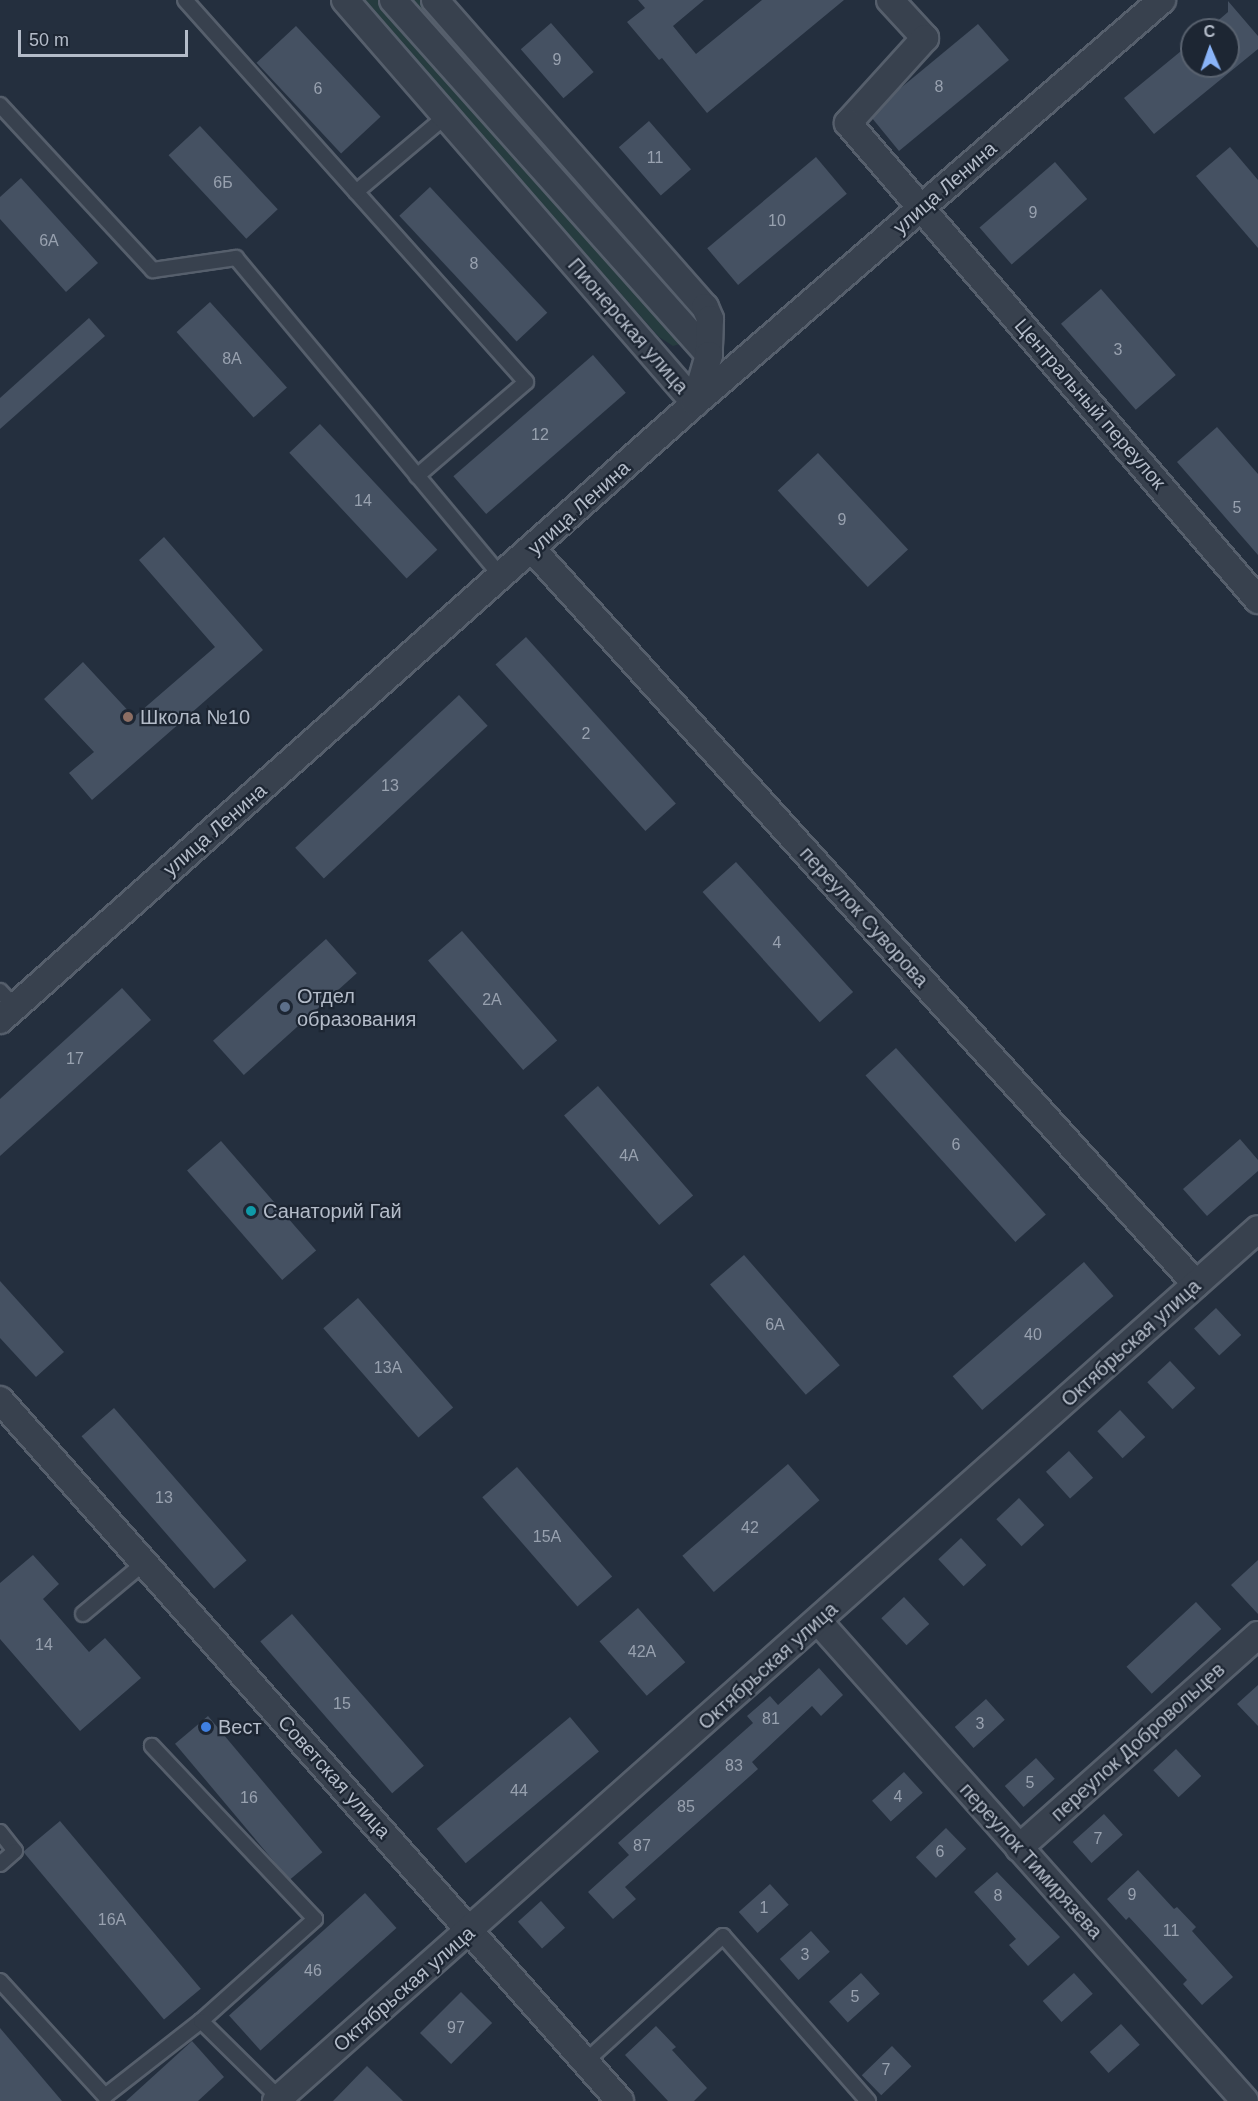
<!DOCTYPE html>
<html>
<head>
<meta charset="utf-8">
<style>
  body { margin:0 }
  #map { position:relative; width:1258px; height:2101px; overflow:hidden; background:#242f3e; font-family:Arial,sans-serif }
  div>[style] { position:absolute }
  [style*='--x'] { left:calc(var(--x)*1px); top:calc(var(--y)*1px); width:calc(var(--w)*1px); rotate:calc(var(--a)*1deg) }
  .green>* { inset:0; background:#263c3f }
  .building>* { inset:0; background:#455162; transform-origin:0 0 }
  .roads { filter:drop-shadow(2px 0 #565f6c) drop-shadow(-2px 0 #565f6c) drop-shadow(0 2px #565f6c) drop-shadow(0 -2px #565f6c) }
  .lane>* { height:14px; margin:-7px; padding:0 7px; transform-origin:7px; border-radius:7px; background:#38414e }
  .street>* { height:26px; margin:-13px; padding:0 13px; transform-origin:13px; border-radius:13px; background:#38414e }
  .dots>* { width:16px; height:16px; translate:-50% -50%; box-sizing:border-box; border:3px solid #1d2633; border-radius:50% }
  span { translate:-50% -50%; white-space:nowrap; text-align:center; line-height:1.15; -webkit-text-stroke:4.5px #1d2633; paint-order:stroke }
  .number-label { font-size:16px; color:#98a1af }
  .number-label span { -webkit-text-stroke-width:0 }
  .street-label { font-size:20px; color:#b4bcc9 }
  .poi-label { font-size:20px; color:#b4bcc9 }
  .left { translate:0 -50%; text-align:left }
  .north { position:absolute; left:1180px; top:18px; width:60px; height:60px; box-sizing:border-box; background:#1d2633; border:2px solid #59626f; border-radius:50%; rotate:358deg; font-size:16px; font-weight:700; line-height:24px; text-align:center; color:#b4bcc9 }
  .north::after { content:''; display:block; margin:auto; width:21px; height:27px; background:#8ab4f8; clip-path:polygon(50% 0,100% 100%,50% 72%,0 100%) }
  .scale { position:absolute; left:18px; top:30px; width:170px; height:27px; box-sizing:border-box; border:3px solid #b4bcc9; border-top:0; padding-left:8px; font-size:18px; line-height:21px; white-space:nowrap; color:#b4bcc9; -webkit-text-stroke:4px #1d2633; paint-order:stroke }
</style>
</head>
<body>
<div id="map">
  <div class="green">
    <div style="clip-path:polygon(362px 0,426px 0,702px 322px,694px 340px,673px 346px,659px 337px)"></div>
  </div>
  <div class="building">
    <div style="clip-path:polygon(638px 0,704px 0,673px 26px,696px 54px,762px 0,844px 0,707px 113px,662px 58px,659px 60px,627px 22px,645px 8px)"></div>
    <div style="clip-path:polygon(1228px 1px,1258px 36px,1258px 49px,1154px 134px,1124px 98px,1192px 42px,1192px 66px,1228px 66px,1228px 30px,1207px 30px,1228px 12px)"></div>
    <div style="left:551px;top:23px;width:65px;height:40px;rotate:49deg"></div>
    <div style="clip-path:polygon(978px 24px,1009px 60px,899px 151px,872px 118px,897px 91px)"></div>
    <div style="left:296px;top:26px;width:124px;height:54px;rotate:47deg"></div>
    <div style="left:649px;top:121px;width:64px;height:40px;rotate:49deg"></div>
    <div style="left:200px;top:126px;width:114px;height:43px;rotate:47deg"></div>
    <div style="clip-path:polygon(1230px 147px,1258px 180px,1258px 248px,1196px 176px)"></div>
    <div style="left:816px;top:157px;width:48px;height:142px;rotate:50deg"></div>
    <div style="left:1055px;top:162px;width:49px;height:100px;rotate:49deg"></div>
    <div style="clip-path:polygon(21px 178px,98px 263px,66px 292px,0 219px,0 197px)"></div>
    <div style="left:430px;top:187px;width:172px;height:42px;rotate:47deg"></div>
    <div style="left:1101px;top:289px;width:114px;height:53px;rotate:49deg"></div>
    <div style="left:210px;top:302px;width:115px;height:45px;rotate:48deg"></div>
    <div style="clip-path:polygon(89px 318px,105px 336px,0 429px,0 398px)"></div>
    <div style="left:593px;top:355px;width:50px;height:185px;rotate:49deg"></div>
    <div style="left:320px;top:424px;width:172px;height:42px;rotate:47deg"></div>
    <div style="clip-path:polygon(1217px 427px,1258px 474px,1258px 555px,1177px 462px)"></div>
    <div style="left:818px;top:453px;width:132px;height:55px;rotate:47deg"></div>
    <div style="clip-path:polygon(164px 537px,263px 650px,92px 800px,69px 773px,94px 752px,44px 699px,83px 662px,134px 717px,215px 647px,139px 560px)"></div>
    <div style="left:526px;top:637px;width:224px;height:41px;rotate:48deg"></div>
    <div style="left:459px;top:695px;width:42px;height:224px;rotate:47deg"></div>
    <div style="left:736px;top:862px;width:175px;height:45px;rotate:48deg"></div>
    <div style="left:462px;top:931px;width:145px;height:45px;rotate:49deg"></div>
    <div style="left:326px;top:939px;width:46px;height:152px;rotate:48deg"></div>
    <div style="clip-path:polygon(122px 988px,151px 1020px,0 1156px,0 1099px)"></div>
    <div style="left:896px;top:1048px;width:224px;height:41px;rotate:48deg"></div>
    <div style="left:598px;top:1086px;width:145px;height:45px;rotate:49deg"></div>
    <div style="clip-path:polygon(1240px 1139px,1258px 1160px,1258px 1171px,1207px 1216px,1183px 1189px)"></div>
    <div style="left:221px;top:1141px;width:145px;height:45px;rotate:49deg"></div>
    <div style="left:744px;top:1255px;width:146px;height:45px;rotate:49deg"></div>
    <div style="left:1084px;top:1262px;width:45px;height:174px;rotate:49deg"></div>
    <div style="clip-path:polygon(0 1281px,64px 1352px,36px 1377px,0 1338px)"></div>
    <div style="left:358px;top:1298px;width:145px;height:46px;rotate:49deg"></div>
    <div style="left:1216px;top:1308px;width:37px;height:30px;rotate:47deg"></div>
    <div style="left:1170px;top:1361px;width:37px;height:31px;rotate:47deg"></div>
    <div style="left:114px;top:1408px;width:202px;height:43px;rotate:49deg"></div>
    <div style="left:1120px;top:1410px;width:37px;height:31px;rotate:47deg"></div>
    <div style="left:1069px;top:1451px;width:36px;height:31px;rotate:48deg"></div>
    <div style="left:788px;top:1464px;width:48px;height:140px;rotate:49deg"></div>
    <div style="left:517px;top:1467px;width:145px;height:46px;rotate:49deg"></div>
    <div style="left:1019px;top:1498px;width:37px;height:31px;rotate:47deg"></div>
    <div style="left:961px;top:1538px;width:37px;height:31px;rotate:47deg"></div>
    <div style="clip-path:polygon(33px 1555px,59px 1584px,43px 1599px,89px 1652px,105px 1638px,141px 1678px,80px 1731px,0 1639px,0 1583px)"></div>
    <div style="clip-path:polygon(1258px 1560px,1258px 1614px,1231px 1585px)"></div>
    <div style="left:904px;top:1597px;width:37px;height:31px;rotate:47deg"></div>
    <div style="left:1196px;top:1602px;width:37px;height:95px;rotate:47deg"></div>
    <div style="left:638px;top:1608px;width:72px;height:51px;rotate:49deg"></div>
    <div style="left:292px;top:1614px;width:201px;height:42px;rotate:49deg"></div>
    <div style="clip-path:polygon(819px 1668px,843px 1695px,821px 1716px,812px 1706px,752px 1762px,758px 1769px,625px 1887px,636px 1899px,613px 1919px,588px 1892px,629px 1855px,618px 1843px,753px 1723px,747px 1716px,770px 1696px,778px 1705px)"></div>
    <div style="clip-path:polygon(1258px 1685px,1258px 1726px,1237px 1704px)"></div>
    <div style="left:986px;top:1699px;width:28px;height:42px;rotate:48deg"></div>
    <div style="left:208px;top:1716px;width:178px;height:43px;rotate:50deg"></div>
    <div style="left:570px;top:1717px;width:45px;height:174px;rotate:50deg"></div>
    <div style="left:1176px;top:1749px;width:37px;height:31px;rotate:47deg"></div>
    <div style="left:1036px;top:1758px;width:28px;height:42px;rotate:48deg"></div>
    <div style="left:904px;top:1772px;width:28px;height:43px;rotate:48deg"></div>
    <div style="left:1104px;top:1814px;width:28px;height:42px;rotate:48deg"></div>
    <div style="left:60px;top:1821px;width:219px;height:48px;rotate:50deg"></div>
    <div style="left:946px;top:1828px;width:29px;height:42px;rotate:46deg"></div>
    <div style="clip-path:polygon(1138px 1870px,1174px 1909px,1177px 1907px,1196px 1927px,1192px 1931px,1233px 1977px,1202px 2005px,1183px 1984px,1187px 1980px,1129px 1917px,1126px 1920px,1107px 1899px)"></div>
    <div style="clip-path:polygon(997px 1872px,1060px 1937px,1028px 1966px,1009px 1945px,1016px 1939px,974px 1892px)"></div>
    <div style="left:770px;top:1884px;width:28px;height:42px;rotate:48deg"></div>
    <div style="left:365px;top:1893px;width:47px;height:183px;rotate:48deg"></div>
    <div style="left:541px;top:1901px;width:36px;height:31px;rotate:48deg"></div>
    <div style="left:811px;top:1931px;width:28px;height:42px;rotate:48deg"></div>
    <div style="left:861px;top:1973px;width:28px;height:43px;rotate:48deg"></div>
    <div style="left:1074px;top:1973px;width:28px;height:42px;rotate:48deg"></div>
    <div style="left:461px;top:1992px;width:44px;height:58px;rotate:45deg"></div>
    <div style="left:1121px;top:2024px;width:28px;height:42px;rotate:48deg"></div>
    <div style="clip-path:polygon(656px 2026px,676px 2047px,672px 2050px,707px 2088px,694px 2101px,668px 2101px,625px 2055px)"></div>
    <div style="clip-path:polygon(0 2028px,62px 2101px,0 2101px)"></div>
    <div style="clip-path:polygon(192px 2041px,224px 2077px,198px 2101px,126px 2101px)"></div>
    <div style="left:892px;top:2046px;width:28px;height:42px;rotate:46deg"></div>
    <div style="clip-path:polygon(367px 2066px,403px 2101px,333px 2101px)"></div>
  </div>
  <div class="roads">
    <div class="lane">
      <div style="--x:185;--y:0;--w:512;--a:48.25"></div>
      <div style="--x:526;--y:382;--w:144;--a:139.2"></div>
      <div style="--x:0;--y:105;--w:225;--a:47.2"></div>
      <div style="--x:153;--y:270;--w:84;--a:-8.2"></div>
      <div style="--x:236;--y:258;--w:415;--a:50.2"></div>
      <div style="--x:356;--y:192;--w:118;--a:-40.2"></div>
      <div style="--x:0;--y:991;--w:22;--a:47"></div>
      <div style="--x:83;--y:1614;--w:80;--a:-39.9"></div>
      <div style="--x:0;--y:1832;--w:24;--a:52"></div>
      <div style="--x:15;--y:1851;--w:20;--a:139"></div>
      <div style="--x:0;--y:1981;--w:156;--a:47.6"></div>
      <div style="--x:105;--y:2096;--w:122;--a:-38"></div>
      <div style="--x:201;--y:2021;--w:153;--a:-41.8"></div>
      <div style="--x:315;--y:1919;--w:238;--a:-133.3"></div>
      <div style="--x:201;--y:2021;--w:110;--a:44.6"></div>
      <div style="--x:585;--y:2062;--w:187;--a:-42.4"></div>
      <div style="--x:723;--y:1936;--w:220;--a:48.7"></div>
    </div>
    <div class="street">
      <div style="--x:345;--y:0;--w:534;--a:49.03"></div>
      <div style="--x:393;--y:0;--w:475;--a:48.3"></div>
      <div style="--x:435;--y:0;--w:409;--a:48.7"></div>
      <div style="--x:705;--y:307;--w:13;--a:67"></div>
      <div style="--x:710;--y:319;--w:36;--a:92"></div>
      <div style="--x:709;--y:355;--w:50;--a:106.3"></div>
      <div style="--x:890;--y:0;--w:52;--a:47.4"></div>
      <div style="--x:925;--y:38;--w:115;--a:132.2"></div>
      <div style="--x:848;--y:123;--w:629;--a:49.32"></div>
      <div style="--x:533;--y:550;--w:989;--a:47.91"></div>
      <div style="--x:0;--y:1020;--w:929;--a:-41.6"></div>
      <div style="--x:695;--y:403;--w:617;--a:-40.79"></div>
      <div style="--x:0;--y:1400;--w:936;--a:48.51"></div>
      <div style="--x:818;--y:1621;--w:642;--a:48.34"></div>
      <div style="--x:1019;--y:1848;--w:320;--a:-41.7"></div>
      <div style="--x:276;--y:2101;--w:1313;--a:-41.6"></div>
    </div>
  </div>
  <div class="dots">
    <div style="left:128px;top:717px;background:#8d6e63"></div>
    <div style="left:285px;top:1007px;background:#5c6f8a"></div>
    <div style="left:251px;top:1211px;background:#0f9aa8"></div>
    <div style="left:206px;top:1727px;background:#3f7fe0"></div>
  </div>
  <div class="number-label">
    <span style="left:557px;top:60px">9</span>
    <span style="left:939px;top:87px">8</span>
    <span style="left:318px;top:89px">6</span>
    <span style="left:655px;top:158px">11</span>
    <span style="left:223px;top:183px">6Б</span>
    <span style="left:1033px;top:213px">9</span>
    <span style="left:777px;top:221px">10</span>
    <span style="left:49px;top:241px">6А</span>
    <span style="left:474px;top:264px">8</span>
    <span style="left:1118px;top:350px">3</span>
    <span style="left:232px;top:359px">8А</span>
    <span style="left:540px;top:435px">12</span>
    <span style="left:363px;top:501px">14</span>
    <span style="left:1237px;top:508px">5</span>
    <span style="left:842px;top:520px">9</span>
    <span style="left:586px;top:734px">2</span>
    <span style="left:390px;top:786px">13</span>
    <span style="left:777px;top:943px">4</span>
    <span style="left:492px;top:1000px">2А</span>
    <span style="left:75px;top:1059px">17</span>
    <span style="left:956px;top:1145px">6</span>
    <span style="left:629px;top:1156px">4А</span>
    <span style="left:775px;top:1325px">6А</span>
    <span style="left:1033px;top:1335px">40</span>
    <span style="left:388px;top:1368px">13А</span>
    <span style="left:164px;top:1498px">13</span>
    <span style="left:750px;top:1528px">42</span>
    <span style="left:547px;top:1537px">15А</span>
    <span style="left:44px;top:1645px">14</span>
    <span style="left:642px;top:1652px">42А</span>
    <span style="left:342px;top:1704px">15</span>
    <span style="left:771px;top:1719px">81</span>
    <span style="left:980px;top:1724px">3</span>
    <span style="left:734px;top:1766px">83</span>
    <span style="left:1030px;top:1783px">5</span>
    <span style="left:519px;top:1791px">44</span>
    <span style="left:898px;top:1797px">4</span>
    <span style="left:249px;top:1798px">16</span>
    <span style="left:686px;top:1807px">85</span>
    <span style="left:1098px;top:1839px">7</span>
    <span style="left:642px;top:1846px">87</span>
    <span style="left:940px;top:1852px">6</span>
    <span style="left:1132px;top:1895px">9</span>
    <span style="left:998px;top:1896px">8</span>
    <span style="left:764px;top:1908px">1</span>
    <span style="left:112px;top:1920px">16А</span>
    <span style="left:1171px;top:1931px">11</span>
    <span style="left:805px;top:1955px">3</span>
    <span style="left:313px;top:1971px">46</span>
    <span style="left:855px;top:1997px">5</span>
    <span style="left:456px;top:2028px">97</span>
    <span style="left:886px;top:2070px">7</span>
  </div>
  <div class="street-label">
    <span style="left:945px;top:188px;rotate:-41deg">улица Ленина</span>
    <span style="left:628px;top:326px;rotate:49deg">Пионерская улица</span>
    <span style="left:1090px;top:404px;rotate:49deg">Центральный переулок</span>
    <span style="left:579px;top:508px;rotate:-42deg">улица Ленина</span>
    <span style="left:215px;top:830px;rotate:-41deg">улица Ленина</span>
    <span style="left:864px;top:917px;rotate:48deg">переулок Суворова</span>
    <span style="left:1131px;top:1343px;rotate:-42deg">Октябрьская улица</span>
    <span style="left:768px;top:1666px;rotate:-42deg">Октябрьская улица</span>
    <span style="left:1138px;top:1742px;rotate:-42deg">переулок Добровольцев</span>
    <span style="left:334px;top:1777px;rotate:48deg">Советская улица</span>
    <span style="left:1031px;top:1861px;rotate:48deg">переулок Тимирязева</span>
    <span style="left:404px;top:1989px;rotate:-41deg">Октябрьская улица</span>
  </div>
  <div class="poi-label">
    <span class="left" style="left:140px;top:717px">Школа №10</span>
    <span class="left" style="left:297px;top:1008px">Отдел<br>образования</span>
    <span class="left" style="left:263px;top:1211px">Санаторий Гай</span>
    <span class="left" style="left:218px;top:1727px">Вест</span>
  </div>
  <div class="north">С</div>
  <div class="scale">50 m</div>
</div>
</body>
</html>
